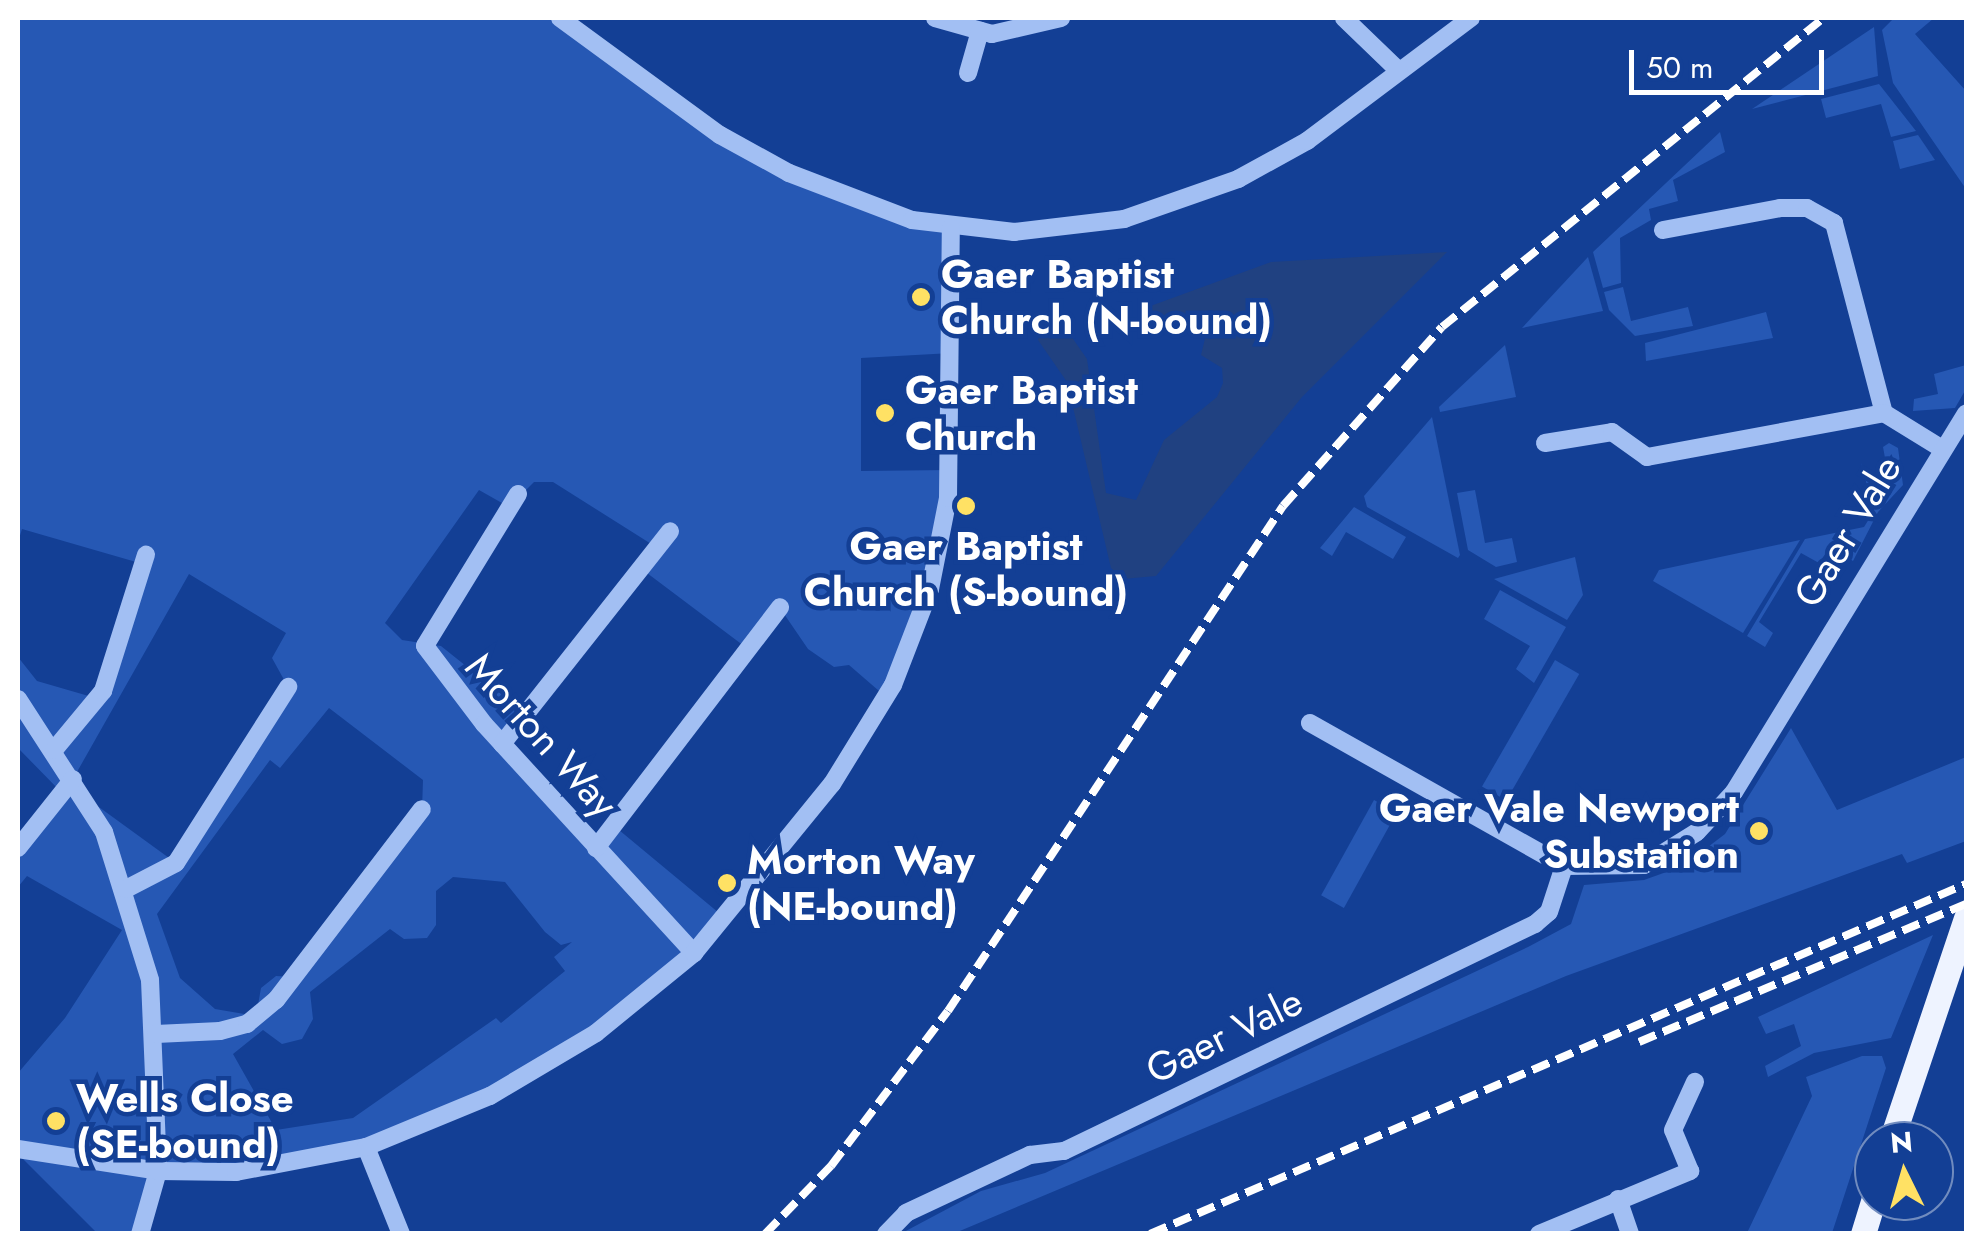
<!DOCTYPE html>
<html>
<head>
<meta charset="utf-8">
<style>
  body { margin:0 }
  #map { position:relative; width:1984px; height:1251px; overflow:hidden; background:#133f95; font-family:Jost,sans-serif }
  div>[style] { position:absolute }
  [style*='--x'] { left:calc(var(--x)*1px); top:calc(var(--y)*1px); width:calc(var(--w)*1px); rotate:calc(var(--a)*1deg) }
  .green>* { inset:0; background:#2658b4; transform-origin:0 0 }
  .water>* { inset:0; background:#204181 }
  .minor>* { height:18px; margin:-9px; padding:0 9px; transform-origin:9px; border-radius:9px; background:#a2bff3 }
  .major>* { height:25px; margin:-12.5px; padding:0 12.5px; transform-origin:12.5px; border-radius:12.5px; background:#eef3ff }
  .rail>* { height:8px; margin-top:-4px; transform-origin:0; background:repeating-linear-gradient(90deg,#fff 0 18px,transparent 0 26px) }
  .dots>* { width:28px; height:28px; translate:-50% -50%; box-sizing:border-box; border:5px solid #133f95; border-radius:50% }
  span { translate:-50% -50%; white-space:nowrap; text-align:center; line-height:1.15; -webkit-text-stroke:9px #133f95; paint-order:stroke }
  .poi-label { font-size:40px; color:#fff; font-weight:700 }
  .left { translate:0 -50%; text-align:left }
  .right { translate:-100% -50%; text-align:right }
  .street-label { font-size:40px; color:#fff }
  .frame { position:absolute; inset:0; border:20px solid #fff; pointer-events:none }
  .north { position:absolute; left:1854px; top:1121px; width:100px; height:100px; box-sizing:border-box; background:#133f95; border:2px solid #718cbf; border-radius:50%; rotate:355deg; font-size:28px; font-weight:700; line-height:40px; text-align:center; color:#fff }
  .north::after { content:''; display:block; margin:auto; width:35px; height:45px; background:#ffe164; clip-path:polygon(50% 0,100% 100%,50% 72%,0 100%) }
  .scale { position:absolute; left:1629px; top:50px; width:195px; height:45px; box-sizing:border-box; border:5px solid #fff; border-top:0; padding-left:12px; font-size:30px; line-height:35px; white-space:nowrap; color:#fff; -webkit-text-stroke:8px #133f95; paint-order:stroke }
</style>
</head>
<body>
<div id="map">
  <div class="green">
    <div style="clip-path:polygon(evenodd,18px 18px,560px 18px,789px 173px,951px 228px,952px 353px,861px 358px,861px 471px,949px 470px,930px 589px,886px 697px,849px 665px,834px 667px,808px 649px,780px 608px,748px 649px,639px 567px,656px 547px,553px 482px,534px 482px,509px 507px,479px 490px,385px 623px,402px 640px,441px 646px,526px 714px,503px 744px,595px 847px,613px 825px,725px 918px,596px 1033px,490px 1096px,294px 1163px,159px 1171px,140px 1233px,97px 1233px,18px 1154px,18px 1073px,65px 1018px,122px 930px,27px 876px,18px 887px,18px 848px,62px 793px,18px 748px,18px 657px,37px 681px,99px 699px,143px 564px,22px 529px,18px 542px,18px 18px,189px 574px,286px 633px,272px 658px,288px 687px,176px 863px,81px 794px,73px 779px,189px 574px,18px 18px,329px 708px,423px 780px,422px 809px,294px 977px,276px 976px,261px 988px,256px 1016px,215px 1009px,180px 978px,157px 914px,270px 760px,280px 768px,329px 708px,18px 18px,453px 877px,505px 882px,545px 932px,561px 945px,572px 942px,554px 957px,565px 971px,501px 1023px,496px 1018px,353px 1118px,276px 1130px,233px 1054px,263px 1030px,282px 1044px,302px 1039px,313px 1019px,310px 992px,390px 929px,404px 939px,427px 938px,436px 925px,436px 891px,453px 877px)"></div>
    <div style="clip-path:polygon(1894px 18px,1934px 18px,1915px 34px,1966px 91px,1966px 189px,1893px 83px,1882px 30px)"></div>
    <div style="clip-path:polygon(1874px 27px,1878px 76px,1752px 109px)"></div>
    <div style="clip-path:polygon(1879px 84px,1916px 131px,1891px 137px,1881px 104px,1826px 118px,1821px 99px)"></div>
    <div style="clip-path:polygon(1720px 132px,1725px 152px,1673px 180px,1678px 201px,1649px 209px,1651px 220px,1620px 238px,1621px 283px,1603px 288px,1593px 252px)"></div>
    <div style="clip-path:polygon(1918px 135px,1935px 160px,1900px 169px,1893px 141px)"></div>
    <div style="clip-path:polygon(1588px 257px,1603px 311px,1522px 328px)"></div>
    <div style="clip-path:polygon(1623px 287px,1631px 321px,1688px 307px,1693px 326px,1635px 336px,1609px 310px,1604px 292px)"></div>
    <div style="clip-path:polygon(1766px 312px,1773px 338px,1646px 361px,1645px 343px)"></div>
    <div style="clip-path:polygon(1505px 345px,1516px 397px,1440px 412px,1439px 407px)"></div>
    <div style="clip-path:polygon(1966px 365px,1966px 389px,1955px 408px,1913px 411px,1914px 399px,1938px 394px,1934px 374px)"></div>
    <div style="clip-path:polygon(1432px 417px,1460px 555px,1458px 558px,1367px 507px,1364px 496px)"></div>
    <div style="clip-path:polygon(1889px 443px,1898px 448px,1903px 485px,1878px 512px,1853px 561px,1830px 547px,1819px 563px,1801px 553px,1759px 622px,1773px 633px,1765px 647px,1747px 636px,1805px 539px,1864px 527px,1874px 511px,1861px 463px,1870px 484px,1889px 480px,1883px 447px)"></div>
    <div style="clip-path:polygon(1475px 490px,1485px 543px,1512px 538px,1517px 562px,1496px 567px,1468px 550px,1457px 493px)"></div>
    <div style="clip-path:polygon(1354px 507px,1406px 537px,1393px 559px,1346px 532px,1332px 556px,1320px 548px)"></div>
    <div style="clip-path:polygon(1800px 540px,1743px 633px,1653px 581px,1659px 570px)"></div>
    <div style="clip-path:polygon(1575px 557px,1583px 595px,1567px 620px,1494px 579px)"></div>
    <div style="clip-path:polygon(1500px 590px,1566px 627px,1534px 683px,1516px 669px,1530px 646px,1484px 619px)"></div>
    <div style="left:1555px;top:660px;width:28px;height:146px;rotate:30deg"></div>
    <div style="clip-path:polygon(1791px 728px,1837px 810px,1966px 757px,1966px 841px,1907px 863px,1902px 854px,1566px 976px,955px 1233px,902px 1233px,981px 1191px,1045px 1173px,1528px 947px,1571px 924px,1584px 885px,1644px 880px,1683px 866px,1725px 834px)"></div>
    <div style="left:1374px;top:800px;width:26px;height:109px;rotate:29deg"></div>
    <div style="clip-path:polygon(1933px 935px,1891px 1038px,1814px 1053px,1768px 1077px,1765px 1066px,1801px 1046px,1794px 1024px,1766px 1034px,1758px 1017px)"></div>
    <div style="clip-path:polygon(1862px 1056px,1882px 1056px,1886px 1068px,1832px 1233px,1747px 1233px,1812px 1096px,1806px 1077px)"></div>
  </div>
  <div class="water">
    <div style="clip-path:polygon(1447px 252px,1302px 397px,1156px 576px,1123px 579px,1111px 568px,1067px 382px,1038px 340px,1041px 328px,1071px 336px,1087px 359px,1106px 493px,1136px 500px,1164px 440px,1217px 397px,1223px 383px,1222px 368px,1201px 355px,1209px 322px,1184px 315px,1169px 323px,1145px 308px,1271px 262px)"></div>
  </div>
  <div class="minor">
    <div style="--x:560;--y:18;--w:198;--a:36.2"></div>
    <div style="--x:720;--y:135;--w:79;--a:28.8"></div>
    <div style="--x:789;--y:173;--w:132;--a:20.9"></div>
    <div style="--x:912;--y:220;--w:103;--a:6.7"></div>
    <div style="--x:1014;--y:232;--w:111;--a:-6.7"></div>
    <div style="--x:1124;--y:219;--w:121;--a:-19.3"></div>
    <div style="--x:1238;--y:179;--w:79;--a:-28.8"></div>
    <div style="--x:1307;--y:141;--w:205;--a:-36.9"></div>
    <div style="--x:935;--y:18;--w:59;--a:15.7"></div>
    <div style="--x:992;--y:34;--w:71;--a:-13.1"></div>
    <div style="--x:1344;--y:18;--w:76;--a:43.9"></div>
    <div style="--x:968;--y:73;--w:44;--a:-74.1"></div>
    <div style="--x:1663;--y:230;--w:119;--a:-10.6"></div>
    <div style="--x:1780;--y:208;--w:27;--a:0"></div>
    <div style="--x:1807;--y:208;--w:31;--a:29"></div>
    <div style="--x:1834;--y:223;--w:196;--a:75.3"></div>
    <div style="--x:1884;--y:413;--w:65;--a:31.7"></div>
    <div style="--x:1545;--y:443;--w:68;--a:-9.3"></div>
    <div style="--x:1612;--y:432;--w:43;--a:35.5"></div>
    <div style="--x:1647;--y:457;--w:241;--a:-10.5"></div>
    <div style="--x:518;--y:494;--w:178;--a:121.5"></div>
    <div style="--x:425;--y:646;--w:98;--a:52.9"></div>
    <div style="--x:484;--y:724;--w:311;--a:47.5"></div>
    <div style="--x:18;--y:699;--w:158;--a:57.1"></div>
    <div style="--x:104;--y:832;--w:155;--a:72.7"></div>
    <div style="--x:150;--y:980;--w:191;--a:87.6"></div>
    <div style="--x:158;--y:1171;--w:66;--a:105.9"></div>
    <div style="--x:1310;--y:723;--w:291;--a:29.4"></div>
    <div style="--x:502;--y:744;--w:271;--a:-51.7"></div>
    <div style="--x:54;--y:750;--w:77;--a:-50.3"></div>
    <div style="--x:103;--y:691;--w:143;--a:-72.5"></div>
    <div style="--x:18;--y:848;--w:88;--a:-51.4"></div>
    <div style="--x:596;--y:848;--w:303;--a:-52.6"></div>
    <div style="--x:126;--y:889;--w:56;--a:-27.5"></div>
    <div style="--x:176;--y:863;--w:209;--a:-57.5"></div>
    <div style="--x:156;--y:1034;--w:64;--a:-2.7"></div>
    <div style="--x:220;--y:1031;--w:28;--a:-15"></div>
    <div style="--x:247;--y:1024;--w:38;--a:-40"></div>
    <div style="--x:276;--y:1000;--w:240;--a:-52.6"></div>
    <div style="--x:366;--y:1147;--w:94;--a:68.1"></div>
    <div style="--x:18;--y:1149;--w:142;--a:8.9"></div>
    <div style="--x:158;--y:1171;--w:78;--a:0.7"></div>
    <div style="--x:236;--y:1172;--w:132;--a:-10.9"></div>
    <div style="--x:366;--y:1147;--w:134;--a:-22.4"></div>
    <div style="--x:490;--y:1096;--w:123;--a:-30.7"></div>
    <div style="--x:596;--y:1033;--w:127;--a:-39.2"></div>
    <div style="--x:694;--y:953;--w:218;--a:-50.8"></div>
    <div style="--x:832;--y:784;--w:116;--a:-58.4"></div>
    <div style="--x:893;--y:685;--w:103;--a:-68.9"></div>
    <div style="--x:930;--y:589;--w:93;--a:-78.8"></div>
    <div style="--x:948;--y:498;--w:270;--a:-89.4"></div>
    <div style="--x:1618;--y:1199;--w:37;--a:71"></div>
    <div style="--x:886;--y:1234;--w:29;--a:-46"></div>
    <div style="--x:906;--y:1213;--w:137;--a:-25.1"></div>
    <div style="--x:1030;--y:1155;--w:34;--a:-7"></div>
    <div style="--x:1064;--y:1151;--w:523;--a:-25.73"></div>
    <div style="--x:1535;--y:924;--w:18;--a:-41"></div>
    <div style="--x:1549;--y:912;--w:48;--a:-71.9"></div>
    <div style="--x:1564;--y:866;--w:80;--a:-0.7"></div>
    <div style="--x:1644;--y:865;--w:62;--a:-31.9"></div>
    <div style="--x:1697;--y:832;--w:54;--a:-47.2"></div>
    <div style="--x:1734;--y:792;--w:444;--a:-58.5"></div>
    <div style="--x:1539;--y:1234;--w:164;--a:-22.6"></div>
    <div style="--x:1690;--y:1171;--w:44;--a:-112.5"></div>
    <div style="--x:1673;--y:1130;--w:53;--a:-65.4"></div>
  </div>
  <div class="major">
    <div style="--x:1891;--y:1141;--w:235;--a:-71.4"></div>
    <div style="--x:1863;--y:1234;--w:38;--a:-73"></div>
  </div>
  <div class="rail">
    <div style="--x:1639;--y:1042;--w:355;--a:-22.9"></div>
    <div style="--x:765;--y:1234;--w:95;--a:-45.9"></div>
    <div style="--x:831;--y:1166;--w:194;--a:-53"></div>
    <div style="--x:948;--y:1011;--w:606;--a:-56.44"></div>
    <div style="--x:1283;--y:506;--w:239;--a:-48.4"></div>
    <div style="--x:1442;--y:327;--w:491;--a:-39"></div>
    <div style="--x:1150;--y:1234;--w:888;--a:-23.22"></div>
  </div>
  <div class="dots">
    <div style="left:921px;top:297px;background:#ffe164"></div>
    <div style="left:885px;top:413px;background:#ffe164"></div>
    <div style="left:966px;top:506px;background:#ffe164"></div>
    <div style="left:1759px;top:831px;background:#ffe164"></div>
    <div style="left:727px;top:883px;background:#ffe164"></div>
    <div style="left:56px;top:1121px;background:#ffe164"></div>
  </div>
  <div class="poi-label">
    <span class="left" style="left:941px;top:297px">Gaer Baptist<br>Church (N-bound)</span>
    <span class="left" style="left:905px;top:413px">Gaer Baptist<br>Church</span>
    <span style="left:966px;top:569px">Gaer Baptist<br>Church (S-bound)</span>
    <span class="right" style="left:1739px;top:831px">Gaer Vale Newport<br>Substation</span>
    <span class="left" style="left:747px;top:883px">Morton Way<br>(NE-bound)</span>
    <span class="left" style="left:76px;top:1121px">Wells Close<br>(SE-bound)</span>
  </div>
  <div class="street-label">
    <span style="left:1847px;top:531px;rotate:-59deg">Gaer Vale</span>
    <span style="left:542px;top:735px;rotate:48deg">Morton Way</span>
    <span style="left:1224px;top:1035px;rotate:-26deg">Gaer Vale</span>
  </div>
  <div class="frame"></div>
  <div class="north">N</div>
  <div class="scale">50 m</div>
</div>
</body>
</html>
